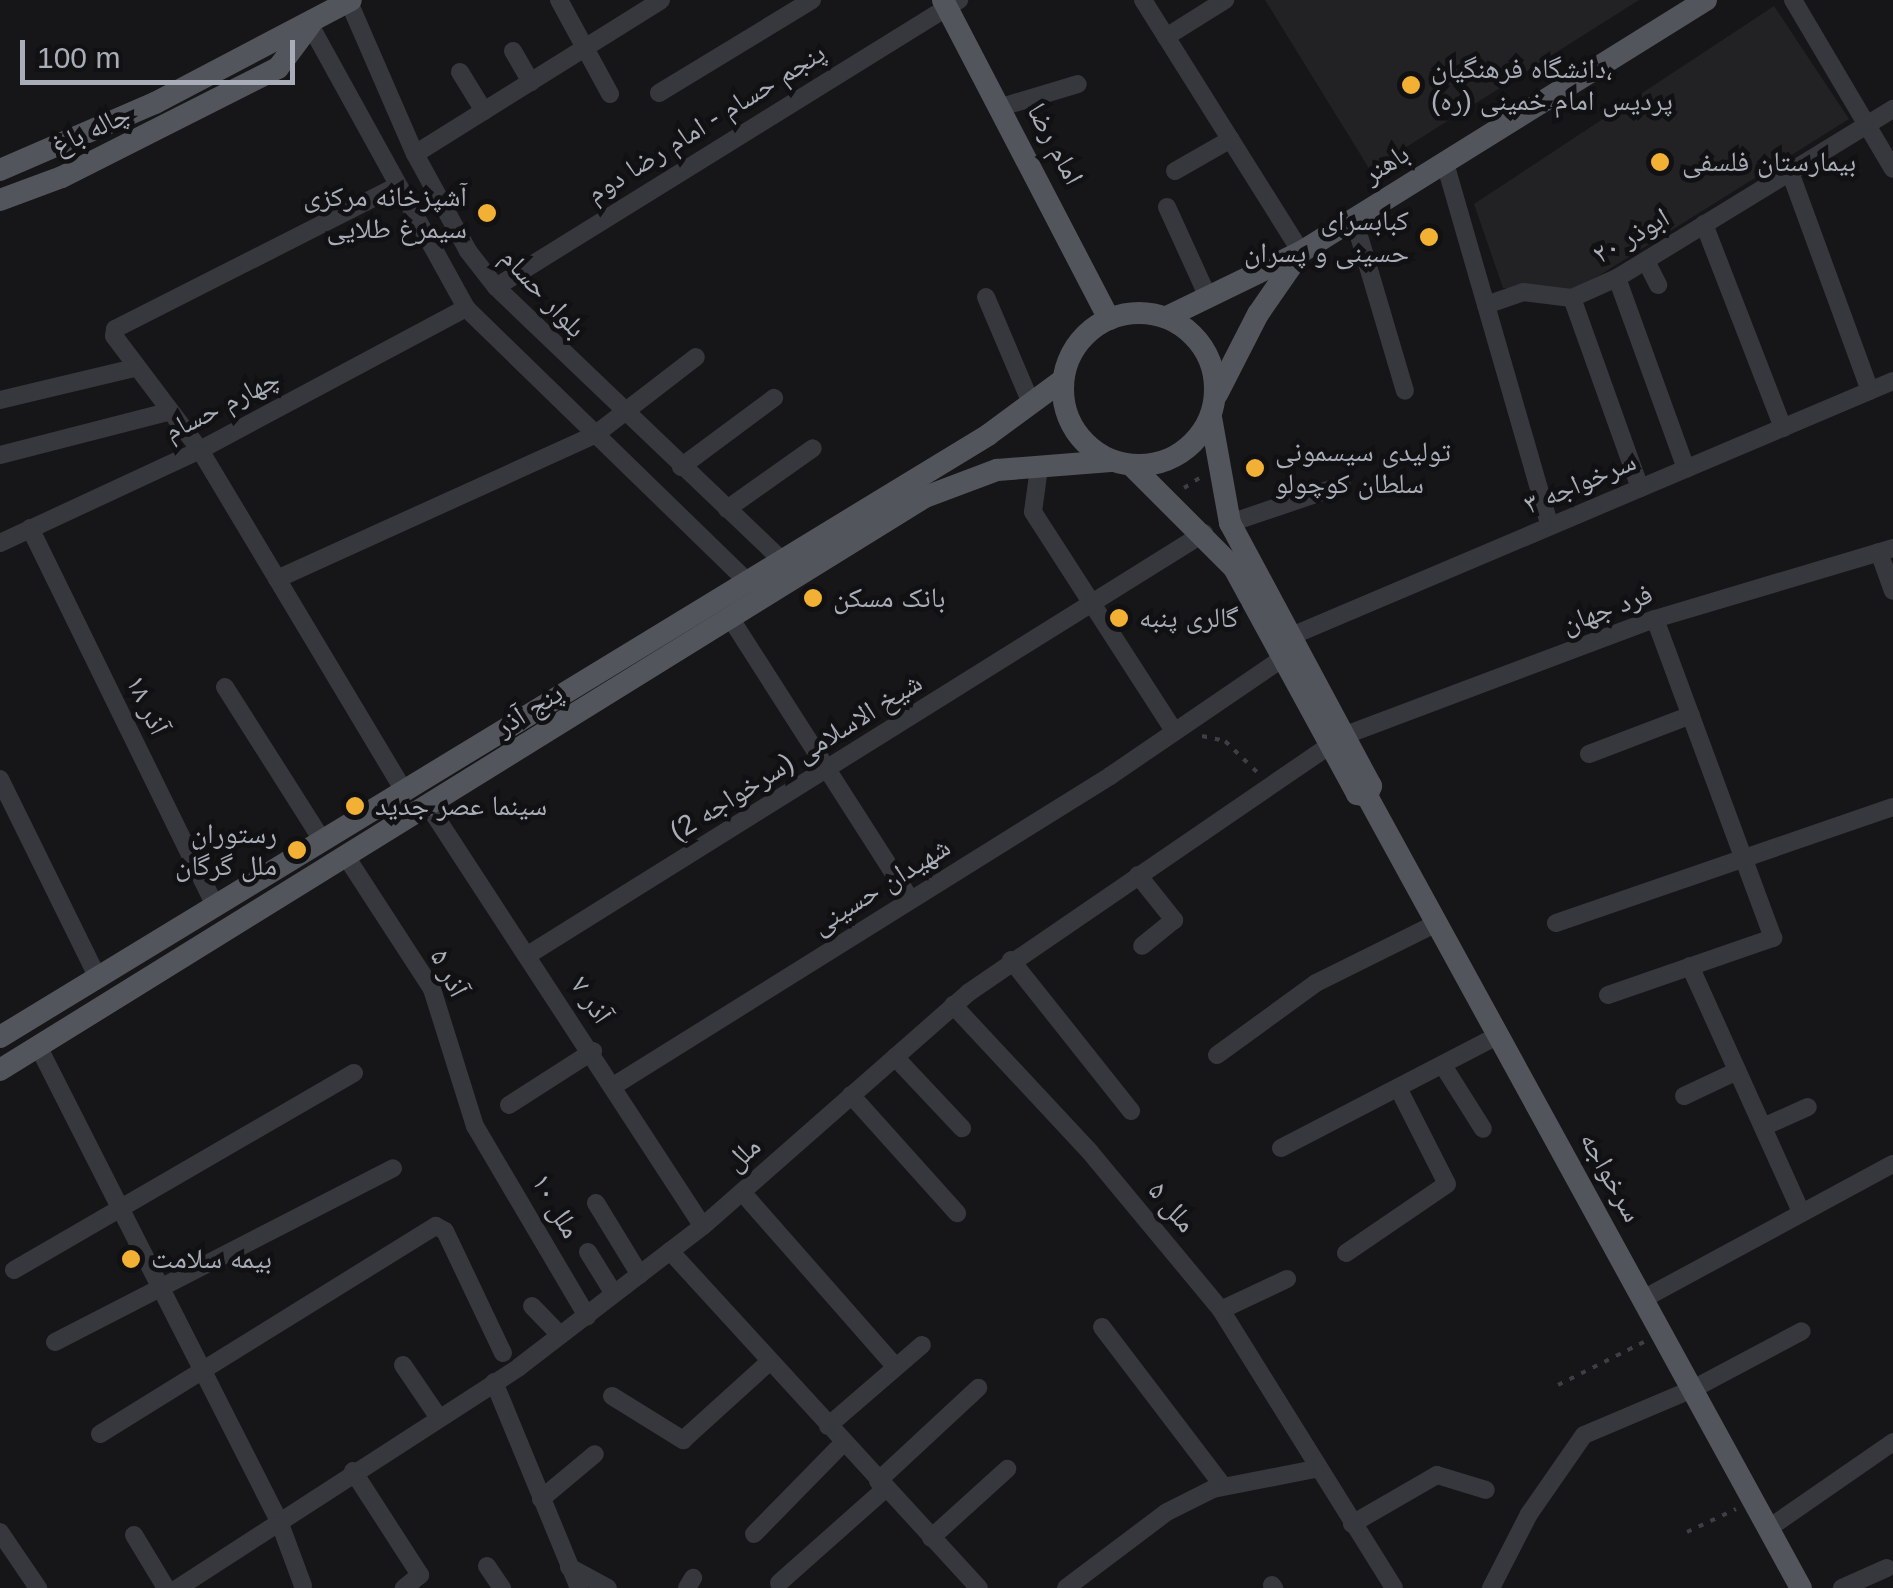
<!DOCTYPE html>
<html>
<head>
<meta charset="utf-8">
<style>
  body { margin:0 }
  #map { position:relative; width:1893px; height:1588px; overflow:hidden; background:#161618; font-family:Arial,"Noto Naskh Arabic",sans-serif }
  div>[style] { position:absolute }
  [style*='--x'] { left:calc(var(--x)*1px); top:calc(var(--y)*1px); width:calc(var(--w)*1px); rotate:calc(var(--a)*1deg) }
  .built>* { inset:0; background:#222225 }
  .path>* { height:4px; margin-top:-2px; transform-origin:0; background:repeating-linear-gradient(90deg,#3d3f44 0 5px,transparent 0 13px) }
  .minor>* { height:18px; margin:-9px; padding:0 9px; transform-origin:9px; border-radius:9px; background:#37383d }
  .major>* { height:22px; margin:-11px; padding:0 11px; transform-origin:11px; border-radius:11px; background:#53555c }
  .major>.ring { margin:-11px; padding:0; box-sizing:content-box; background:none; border:22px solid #53555c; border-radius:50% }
  .dots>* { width:28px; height:28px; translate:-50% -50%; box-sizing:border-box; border:5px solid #111113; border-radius:50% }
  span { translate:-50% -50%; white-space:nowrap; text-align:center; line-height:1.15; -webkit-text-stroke:9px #111113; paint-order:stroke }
  .poi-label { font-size:28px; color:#a8adb8 }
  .left { translate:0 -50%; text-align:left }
  .right { translate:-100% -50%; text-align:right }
  .street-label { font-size:28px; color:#a8adb8 }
  .scale { position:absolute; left:20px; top:40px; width:275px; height:45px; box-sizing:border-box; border:5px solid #a8adb8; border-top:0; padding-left:12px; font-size:30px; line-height:35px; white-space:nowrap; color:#a8adb8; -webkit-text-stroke:8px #111113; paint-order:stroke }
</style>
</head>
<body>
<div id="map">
  <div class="built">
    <div style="clip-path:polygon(1265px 0,1639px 0,1370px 170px)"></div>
    <div style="clip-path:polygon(1774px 6px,1849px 119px,1576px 290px,1503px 288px,1474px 204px)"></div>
  </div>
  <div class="path">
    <div style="--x:1184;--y:488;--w:20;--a:-33"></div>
    <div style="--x:1202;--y:736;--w:24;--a:12"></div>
    <div style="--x:1225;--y:741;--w:47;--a:44.1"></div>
    <div style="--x:1558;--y:1385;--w:96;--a:-26.6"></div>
    <div style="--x:1687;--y:1532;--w:54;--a:-25.1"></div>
  </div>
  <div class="minor">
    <div style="--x:348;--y:0;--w:168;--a:66.5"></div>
    <div style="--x:415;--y:154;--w:111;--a:61.3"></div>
    <div style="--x:468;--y:251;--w:46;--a:52.1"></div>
    <div style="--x:496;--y:287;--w:395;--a:43.7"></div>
    <div style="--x:559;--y:0;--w:107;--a:61.5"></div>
    <div style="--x:1143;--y:0;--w:297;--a:57.9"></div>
    <div style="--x:1793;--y:0;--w:196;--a:59.4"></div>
    <div style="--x:310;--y:25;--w:323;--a:61.1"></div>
    <div style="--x:466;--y:308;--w:393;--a:44.2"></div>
    <div style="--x:1166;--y:37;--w:70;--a:-32.1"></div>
    <div style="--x:513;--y:51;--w:36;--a:60"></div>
    <div style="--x:460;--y:72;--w:46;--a:58.4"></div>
    <div style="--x:659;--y:93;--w:179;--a:-31.3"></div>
    <div style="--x:1001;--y:107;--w:80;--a:-16.6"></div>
    <div style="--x:415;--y:154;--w:290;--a:-32"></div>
    <div style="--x:1445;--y:163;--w:378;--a:73.9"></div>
    <div style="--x:1175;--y:171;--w:64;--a:-29.7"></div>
    <div style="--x:1790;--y:172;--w:233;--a:69.9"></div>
    <div style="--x:395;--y:187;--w:314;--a:153.1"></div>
    <div style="--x:115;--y:329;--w:7;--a:98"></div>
    <div style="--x:114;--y:336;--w:143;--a:53"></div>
    <div style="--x:200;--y:450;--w:397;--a:59.1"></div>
    <div style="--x:1167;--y:207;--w:101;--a:65.5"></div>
    <div style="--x:1354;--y:219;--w:179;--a:73.5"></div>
    <div style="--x:1704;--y:224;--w:219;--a:68.8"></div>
    <div style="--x:1646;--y:261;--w:27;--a:63"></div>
    <div style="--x:1617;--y:278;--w:203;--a:70.1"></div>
    <div style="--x:496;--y:287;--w:545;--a:-31.79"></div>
    <div style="--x:986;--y:297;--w:115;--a:67"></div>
    <div style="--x:1572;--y:298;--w:202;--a:70.3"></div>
    <div style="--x:1486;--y:305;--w:39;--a:-19"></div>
    <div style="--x:1523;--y:292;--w:49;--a:7"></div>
    <div style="--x:1572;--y:298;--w:49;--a:-24"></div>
    <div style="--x:1617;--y:278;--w:324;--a:-31.5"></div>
    <div style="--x:0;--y:400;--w:138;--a:-13.4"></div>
    <div style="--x:0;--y:455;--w:173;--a:-14.4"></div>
    <div style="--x:681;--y:467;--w:116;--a:-36.6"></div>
    <div style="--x:1039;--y:468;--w:44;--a:97.8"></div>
    <div style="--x:1033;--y:512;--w:258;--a:57.2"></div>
    <div style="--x:727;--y:509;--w:105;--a:-35.3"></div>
    <div style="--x:1230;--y:523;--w:118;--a:-18.7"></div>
    <div style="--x:30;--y:528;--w:421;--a:63.9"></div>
    <div style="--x:0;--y:543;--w:221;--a:-24.9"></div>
    <div style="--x:200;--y:450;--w:302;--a:-28.1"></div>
    <div style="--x:1879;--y:552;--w:41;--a:70.3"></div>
    <div style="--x:277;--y:579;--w:350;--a:-24.4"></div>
    <div style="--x:596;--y:434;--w:126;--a:-37.6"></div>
    <div style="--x:731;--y:619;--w:332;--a:57.4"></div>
    <div style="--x:1289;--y:637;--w:656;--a:-22.97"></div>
    <div style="--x:225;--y:687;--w:181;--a:57.6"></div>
    <div style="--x:1343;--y:736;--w:333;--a:-20.6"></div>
    <div style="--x:1655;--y:619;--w:248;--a:-16.6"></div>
    <div style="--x:1589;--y:754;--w:109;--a:-20.9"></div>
    <div style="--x:0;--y:779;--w:220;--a:63.8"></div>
    <div style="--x:430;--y:808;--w:499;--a:56.9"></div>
    <div style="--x:347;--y:858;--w:156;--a:57"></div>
    <div style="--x:432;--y:989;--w:144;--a:72.6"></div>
    <div style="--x:475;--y:1126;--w:221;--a:59.5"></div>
    <div style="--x:1138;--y:875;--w:58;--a:51.3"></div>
    <div style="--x:1174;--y:920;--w:41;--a:140.9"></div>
    <div style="--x:1556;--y:923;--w:356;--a:-19"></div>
    <div style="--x:528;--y:955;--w:797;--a:-31.97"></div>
    <div style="--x:1011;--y:960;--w:193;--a:51.5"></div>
    <div style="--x:1690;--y:966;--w:270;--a:65.7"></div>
    <div style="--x:1608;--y:995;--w:175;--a:-19.1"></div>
    <div style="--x:1773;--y:938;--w:340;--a:-110.3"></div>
    <div style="--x:953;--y:1005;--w:201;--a:47"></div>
    <div style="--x:1090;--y:1152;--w:205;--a:50.3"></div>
    <div style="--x:1221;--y:1310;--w:327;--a:58.1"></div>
    <div style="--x:38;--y:1046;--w:533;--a:63.1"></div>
    <div style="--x:279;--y:1521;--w:69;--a:69.7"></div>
    <div style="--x:1217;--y:1055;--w:122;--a:-36"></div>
    <div style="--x:1316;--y:983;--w:135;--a:-26.4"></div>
    <div style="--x:895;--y:1057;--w:98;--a:46.7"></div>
    <div style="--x:1444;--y:1067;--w:73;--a:57.8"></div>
    <div style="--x:615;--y:1085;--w:584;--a:-31.97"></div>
    <div style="--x:1110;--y:776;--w:209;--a:-34.3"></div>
    <div style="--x:851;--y:1095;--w:159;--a:48.1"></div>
    <div style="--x:1684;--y:1096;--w:59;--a:-25.3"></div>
    <div style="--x:509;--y:1105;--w:100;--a:-32.7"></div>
    <div style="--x:1763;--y:1127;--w:49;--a:-24"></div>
    <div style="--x:1281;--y:1148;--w:246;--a:-27.4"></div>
    <div style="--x:742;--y:1192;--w:233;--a:48.7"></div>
    <div style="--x:596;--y:1203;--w:84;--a:58.6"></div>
    <div style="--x:670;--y:1251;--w:457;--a:47.5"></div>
    <div style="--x:588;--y:1252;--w:49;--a:58.2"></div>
    <div style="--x:1346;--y:1253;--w:122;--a:-34.3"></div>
    <div style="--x:1447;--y:1184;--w:108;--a:-117"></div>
    <div style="--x:14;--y:1270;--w:393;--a:-30.1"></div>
    <div style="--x:1643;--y:1299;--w:284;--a:-28.4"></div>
    <div style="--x:532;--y:1306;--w:40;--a:46"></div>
    <div style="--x:1221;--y:1310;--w:73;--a:-25.2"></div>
    <div style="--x:1102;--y:1327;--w:200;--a:52.7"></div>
    <div style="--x:55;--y:1342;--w:380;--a:-27.2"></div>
    <div style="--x:403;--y:1365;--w:60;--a:55.8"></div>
    <div style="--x:494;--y:1382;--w:223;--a:67.6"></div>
    <div style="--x:612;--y:1396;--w:84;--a:31.8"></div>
    <div style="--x:683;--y:1440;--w:116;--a:-42.2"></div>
    <div style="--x:828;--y:1426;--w:124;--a:-40.8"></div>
    <div style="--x:100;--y:1434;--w:395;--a:-31.8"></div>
    <div style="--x:436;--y:1226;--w:10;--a:29"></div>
    <div style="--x:445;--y:1231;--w:135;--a:64.6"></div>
    <div style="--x:353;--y:1471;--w:124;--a:57.2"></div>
    <div style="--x:420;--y:1575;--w:21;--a:141"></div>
    <div style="--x:878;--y:1481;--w:137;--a:-42.9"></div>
    <div style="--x:541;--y:1499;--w:70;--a:-39.8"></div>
    <div style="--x:1352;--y:1524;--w:98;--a:-30"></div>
    <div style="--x:1437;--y:1475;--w:51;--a:17"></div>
    <div style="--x:1769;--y:1528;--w:151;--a:-34.7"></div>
    <div style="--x:0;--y:1532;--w:68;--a:55.8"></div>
    <div style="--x:754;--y:1534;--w:127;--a:-45.6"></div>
    <div style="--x:134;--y:1535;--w:62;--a:58.9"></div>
    <div style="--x:931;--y:1538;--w:103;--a:-42.2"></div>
    <div style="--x:487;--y:1566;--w:27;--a:56"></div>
    <div style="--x:569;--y:1567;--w:44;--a:28.3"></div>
    <div style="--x:779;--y:1583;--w:142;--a:-41.6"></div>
    <div style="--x:1272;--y:1585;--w:4;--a:56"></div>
    <div style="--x:178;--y:1588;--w:406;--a:-32.9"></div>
    <div style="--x:519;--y:1367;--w:232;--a:-37.5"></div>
    <div style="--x:703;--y:1226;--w:353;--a:-41.3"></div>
    <div style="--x:968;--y:993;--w:439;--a:-34.4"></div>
    <div style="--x:687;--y:1588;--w:12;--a:-59"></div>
    <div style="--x:1066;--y:1588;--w:126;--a:-37"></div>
    <div style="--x:1167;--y:1512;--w:51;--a:-26.6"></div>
    <div style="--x:1213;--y:1489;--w:104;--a:-11.1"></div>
    <div style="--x:1491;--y:1588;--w:83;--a:-62.8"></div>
    <div style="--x:1529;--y:1514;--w:96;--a:-55.2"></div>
    <div style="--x:1584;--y:1435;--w:118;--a:-22.9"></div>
    <div style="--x:1693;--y:1389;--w:123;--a:-28"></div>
    <div style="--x:1842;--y:1588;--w:49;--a:-24"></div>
  </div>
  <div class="major">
    <div style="--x:943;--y:0;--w:360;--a:62.5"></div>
    <div style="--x:0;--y:170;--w:169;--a:-23.4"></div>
    <div style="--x:155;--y:103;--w:221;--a:-27.7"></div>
    <div style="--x:0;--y:200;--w:66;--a:-20.4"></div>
    <div style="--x:62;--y:177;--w:242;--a:-26.8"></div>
    <div style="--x:278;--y:68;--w:54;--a:-53.3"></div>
    <div style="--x:1301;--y:252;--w:477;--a:-31.9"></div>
    <div class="ring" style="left:1063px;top:313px;width:130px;height:130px"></div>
    <div style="--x:1167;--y:317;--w:149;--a:-25.9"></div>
    <div style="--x:1301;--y:252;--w:75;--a:124.7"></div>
    <div style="--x:1258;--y:314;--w:90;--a:117.1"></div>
    <div style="--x:1131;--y:465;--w:146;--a:45"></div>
    <div style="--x:1234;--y:568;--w:257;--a:61.4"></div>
    <div style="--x:1357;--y:794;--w:10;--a:11"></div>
    <div style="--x:1367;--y:796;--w:11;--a:-68"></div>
    <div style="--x:1371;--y:786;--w:298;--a:-118.2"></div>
    <div style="--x:1230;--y:523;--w:108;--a:-100.2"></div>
    <div style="--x:1367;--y:796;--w:903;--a:61.28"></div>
    <div style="--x:0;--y:1037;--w:1157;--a:-31.35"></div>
    <div style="--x:988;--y:435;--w:93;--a:-36.3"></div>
    <div style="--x:0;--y:1070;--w:1088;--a:-31.78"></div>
    <div style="--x:925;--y:497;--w:77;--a:-20.6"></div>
    <div style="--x:997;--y:470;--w:114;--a:-4.5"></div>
  </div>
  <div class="dots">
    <div style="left:1411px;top:85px;background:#f2b134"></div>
    <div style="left:1660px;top:162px;background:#f2b134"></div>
    <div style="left:487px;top:213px;background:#f2b134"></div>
    <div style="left:1429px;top:237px;background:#f2b134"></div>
    <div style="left:1255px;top:468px;background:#f2b134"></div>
    <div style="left:813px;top:598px;background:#f2b134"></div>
    <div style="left:1119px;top:618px;background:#f2b134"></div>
    <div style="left:355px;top:806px;background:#f2b134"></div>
    <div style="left:297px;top:850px;background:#f2b134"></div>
    <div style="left:131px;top:1259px;background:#f2b134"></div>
  </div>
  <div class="poi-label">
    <span class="left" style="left:1431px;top:85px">دانشگاه فرهنگیان،<br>پردیس امام خمینی (ره)</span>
    <span class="left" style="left:1682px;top:162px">بیمارستان فلسفی</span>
    <span class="right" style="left:467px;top:213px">آشپزخانه مرکزی<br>سیمرغ طلایی</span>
    <span class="right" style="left:1409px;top:237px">کبابسرای<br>حسینی و پسران</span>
    <span class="left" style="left:1275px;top:468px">تولیدی سیسمونی<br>سلطان کوچولو</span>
    <span class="left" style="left:833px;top:598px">بانک مسکن</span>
    <span class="left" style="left:1139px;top:618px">گالری پنبه</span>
    <span class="left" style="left:375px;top:806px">سینما عصر جدید</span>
    <span class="right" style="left:277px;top:850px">رستوران<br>ملل گرگان</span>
    <span class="left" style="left:151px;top:1259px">بیمه سلامت</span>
  </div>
  <div class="street-label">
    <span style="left:706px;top:123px;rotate:-32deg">پنجم حسام - امام رضا دوم</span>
    <span style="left:91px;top:130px;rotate:-25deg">چاله باغ</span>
    <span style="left:1055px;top:144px;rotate:62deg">امام رضا</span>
    <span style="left:1386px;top:164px;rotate:-32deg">باهنر</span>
    <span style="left:1631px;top:236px;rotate:-30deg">ابوذر ۲۰</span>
    <span style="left:543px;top:293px;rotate:47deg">بلوار حسام</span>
    <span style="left:222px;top:405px;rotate:-27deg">چهارم حسام</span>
    <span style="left:1580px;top:483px;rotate:-23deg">سرخواجه ۳</span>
    <span style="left:1607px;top:609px;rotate:-20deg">فرد جهان</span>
    <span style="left:147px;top:705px;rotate:64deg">۱۸ آذر</span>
    <span style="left:529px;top:710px;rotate:-32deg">پنج آذر</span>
    <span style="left:796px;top:757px;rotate:-32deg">شیخ الاسلامی (سرخواجه 2)</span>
    <span style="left:881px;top:886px;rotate:-32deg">شهیدان حسینی</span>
    <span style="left:449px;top:973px;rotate:63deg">آذر ۵</span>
    <span style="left:591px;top:1000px;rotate:56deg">آذر ۷</span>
    <span style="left:743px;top:1154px;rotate:-41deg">ملل</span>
    <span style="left:1611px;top:1177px;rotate:61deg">سرخواجه</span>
    <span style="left:556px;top:1206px;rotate:60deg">۱۰ ملل</span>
    <span style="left:1172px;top:1207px;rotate:50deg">ملل ۵</span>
  </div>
  <div class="scale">100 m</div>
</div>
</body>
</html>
